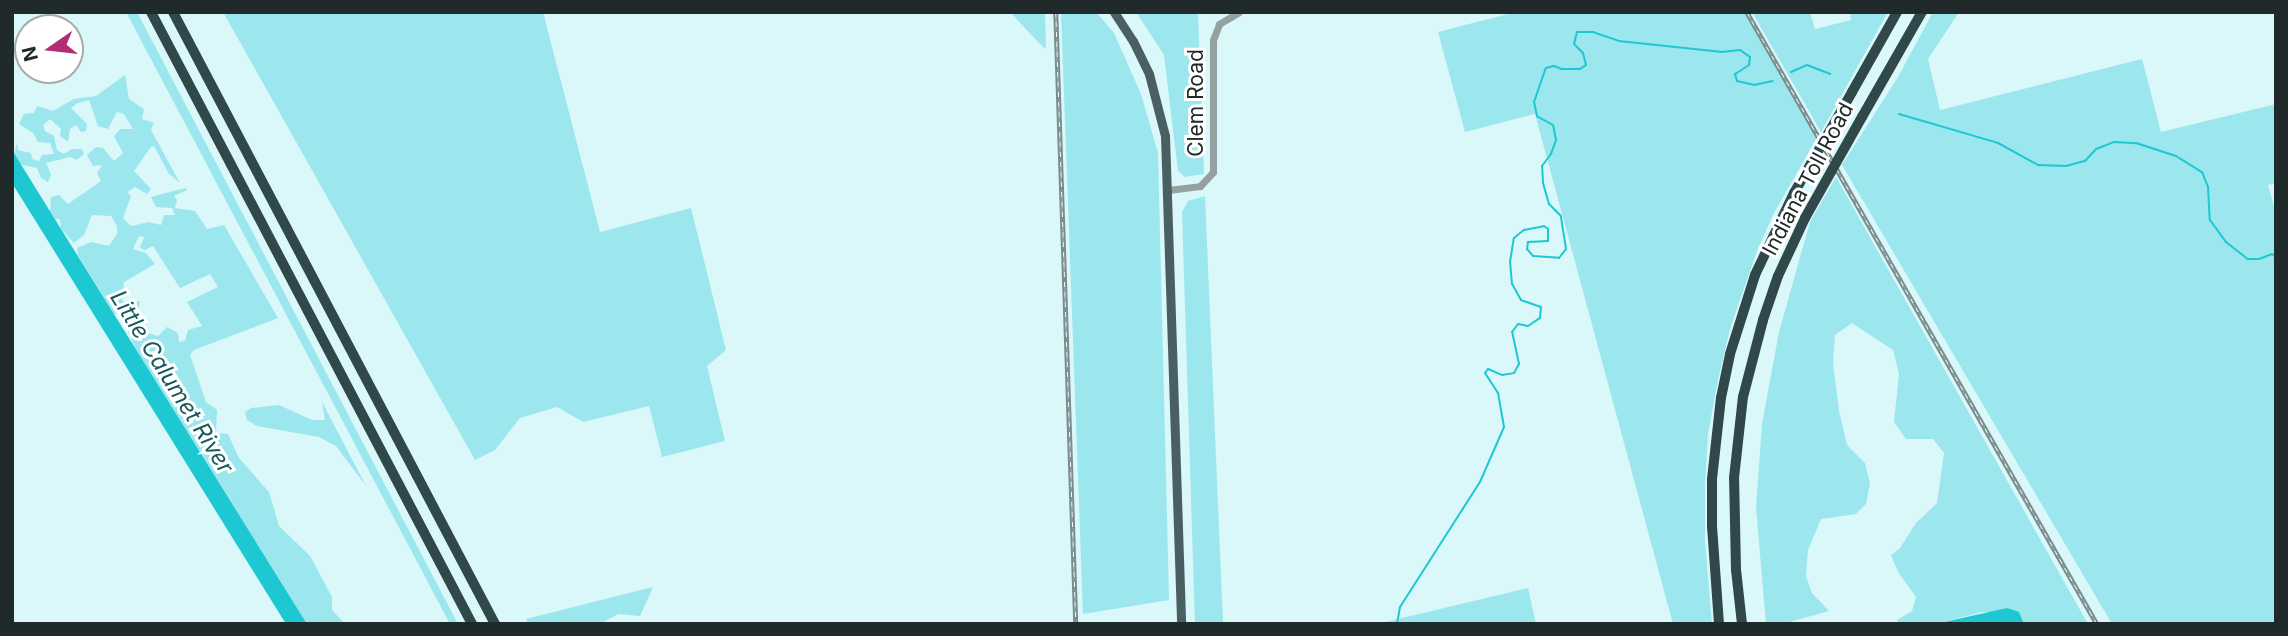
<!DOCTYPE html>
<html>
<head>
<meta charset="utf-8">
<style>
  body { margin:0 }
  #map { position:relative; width:2288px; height:636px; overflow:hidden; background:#daf7f9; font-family:Inter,sans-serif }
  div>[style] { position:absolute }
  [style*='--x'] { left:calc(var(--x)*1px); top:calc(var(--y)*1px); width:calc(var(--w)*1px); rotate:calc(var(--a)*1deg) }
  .green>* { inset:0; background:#9be7ed }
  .water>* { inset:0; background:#1dc8d3 }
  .stream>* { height:2px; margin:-1px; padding:0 1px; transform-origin:1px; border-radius:1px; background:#1dc8d3 }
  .tertiary>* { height:7px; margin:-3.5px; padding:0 3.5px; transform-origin:3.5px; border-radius:3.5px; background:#95a1a1 }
  .primary>* { height:9px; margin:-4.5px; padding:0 4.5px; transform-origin:4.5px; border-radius:4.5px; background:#4a5f61 }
  .motorway>* { height:10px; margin:-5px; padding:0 5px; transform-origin:5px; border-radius:5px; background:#30484a }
  .rail>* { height:4.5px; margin-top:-2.25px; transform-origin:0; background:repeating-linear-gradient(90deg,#fff 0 5px,#798c8e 0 10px); box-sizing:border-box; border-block:2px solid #798c8e }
  .motorway-bridge>* { height:10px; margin:-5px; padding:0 5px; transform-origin:5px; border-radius:5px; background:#30484a }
  span { translate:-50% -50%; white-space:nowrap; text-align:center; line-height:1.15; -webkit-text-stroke:6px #fff; paint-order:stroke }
  .street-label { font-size:21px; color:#202a2b }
  .water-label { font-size:23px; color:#19585c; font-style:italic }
  .frame { position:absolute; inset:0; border:14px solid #202a2b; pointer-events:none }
  .north { position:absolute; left:14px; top:14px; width:70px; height:70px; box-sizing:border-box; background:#fff; border:2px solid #a6aaaa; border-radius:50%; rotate:256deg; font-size:19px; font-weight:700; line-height:28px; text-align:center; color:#202a2b }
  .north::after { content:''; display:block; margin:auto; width:24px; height:32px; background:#b12d74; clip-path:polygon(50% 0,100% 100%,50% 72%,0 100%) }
</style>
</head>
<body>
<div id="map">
  <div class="green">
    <div style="clip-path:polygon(126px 12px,137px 12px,458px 624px,450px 624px)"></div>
    <div style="clip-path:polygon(223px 12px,543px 12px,600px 232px,691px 208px,726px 350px,707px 366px,725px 441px,662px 457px,649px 406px,583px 422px,557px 407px,520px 418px,495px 450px,475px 460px)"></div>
    <div style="clip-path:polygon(1010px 12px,1045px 12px,1046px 49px,1041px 45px)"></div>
    <div style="clip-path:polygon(1061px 12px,1096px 12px,1114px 33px,1141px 94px,1158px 153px,1169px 600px,1083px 614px)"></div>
    <div style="clip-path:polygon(1136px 12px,1198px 12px,1204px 174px,1185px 177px,1178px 171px,1164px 55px)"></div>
    <div style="clip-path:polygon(1516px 12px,1744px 12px,1818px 136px,1774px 213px,1757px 251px,1730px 329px,1718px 380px,1708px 434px,1705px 486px,1705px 540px,1712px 624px,1673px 624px,1535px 114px,1465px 132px,1438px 32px)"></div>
    <div style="clip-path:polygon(1752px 12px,1810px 12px,1815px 29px,1851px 20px,1850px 12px,1888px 12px,1821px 132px)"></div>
    <div style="clip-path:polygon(1933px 12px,1959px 12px,1928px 59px,1940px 110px,2142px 59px,2161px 132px,2276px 104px,2276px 183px,2268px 185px,2276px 213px,2276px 624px,2112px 624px,1842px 165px,1898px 77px)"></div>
    <div style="clip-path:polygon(125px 75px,129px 99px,144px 109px,142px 119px,154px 123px,151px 130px,180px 183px,169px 174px,154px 146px,151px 147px,134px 171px,151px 189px,147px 194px,135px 187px,127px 192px,131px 196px,123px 218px,131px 226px,149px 222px,161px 225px,164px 215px,175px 215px,172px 208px,156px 207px,151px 197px,185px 188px,187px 190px,174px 196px,177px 200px,175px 208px,195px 211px,207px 229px,224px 225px,278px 318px,194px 350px,190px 355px,206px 402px,217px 410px,216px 433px,228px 434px,239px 458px,269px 492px,279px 526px,310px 556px,332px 597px,332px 610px,345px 624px,307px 624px,135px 348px,126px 327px,141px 317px,143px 322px,138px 330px,158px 336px,167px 327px,178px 333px,179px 342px,185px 341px,188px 330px,202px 326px,187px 302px,218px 287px,210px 274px,180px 288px,153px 246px,145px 250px,140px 248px,144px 237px,139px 236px,133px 249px,146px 253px,155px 264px,124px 282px,122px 300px,127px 303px,140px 301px,138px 314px,114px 314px,78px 255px,77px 248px,91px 242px,109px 246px,117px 234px,117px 226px,111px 216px,92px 215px,84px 235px,74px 243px,61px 229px,60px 219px,55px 219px,50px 211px,51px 197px,59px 195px,68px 204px,101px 181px,97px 173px,102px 165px,93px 166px,87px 155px,96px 147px,103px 148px,114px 161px,123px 153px,114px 136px,120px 129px,133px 129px,124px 114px,117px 112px,108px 129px,98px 126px,89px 100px,78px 103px,71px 108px,87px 124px,86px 131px,81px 132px,76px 125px,70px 129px,68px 142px,60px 136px,61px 129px,50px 119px,43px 125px,45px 131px,54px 136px,57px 150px,64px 154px,72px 149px,82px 149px,84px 154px,77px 160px,70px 157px,46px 163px,51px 175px,48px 182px,41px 178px,37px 168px,12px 163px,17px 143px,18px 150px,31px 153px,32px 159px,39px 161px,42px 155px,54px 154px,50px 143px,38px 142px,33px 133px,19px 124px,24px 114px,34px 113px,37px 106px,53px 111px,74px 99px,96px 96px)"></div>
    <div style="clip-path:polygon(1836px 177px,2088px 624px,2024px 624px,2019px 612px,1982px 612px,1935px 624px,1898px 624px,1897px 620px,1912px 611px,1916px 597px,1898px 572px,1891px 555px,1900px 548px,1916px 523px,1937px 503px,1944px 453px,1933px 439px,1906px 439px,1894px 422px,1899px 374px,1893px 350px,1852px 323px,1835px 335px,1833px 363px,1839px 411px,1847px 445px,1865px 463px,1870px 483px,1866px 504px,1856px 514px,1821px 519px,1808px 550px,1806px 576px,1812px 593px,1829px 611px,1782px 624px,1766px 624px,1756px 507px,1762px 424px,1779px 332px,1810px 222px)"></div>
    <div style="clip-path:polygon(1205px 196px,1223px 624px,1195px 624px,1182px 212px,1188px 201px)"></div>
    <div style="clip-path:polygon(322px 402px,366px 486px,336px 446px,319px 437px,257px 426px,247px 420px,245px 412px,251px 408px,279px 405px,312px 420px,325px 420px)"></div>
    <div style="clip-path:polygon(653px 587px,640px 616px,618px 614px,600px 624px,529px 624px,526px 619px)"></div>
    <div style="clip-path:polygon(1528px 588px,1536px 624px,1377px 624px)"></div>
  </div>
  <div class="water">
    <div style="clip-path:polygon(12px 150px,61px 229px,307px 624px,286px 624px,12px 183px)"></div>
    <div style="clip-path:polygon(2007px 608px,2019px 612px,2024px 624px,1935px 624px)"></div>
  </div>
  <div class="stream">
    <div style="--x:1791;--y:72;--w:17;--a:-24"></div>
    <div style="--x:1807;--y:65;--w:25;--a:21"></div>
    <div style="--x:1899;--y:114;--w:103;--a:16.3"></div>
    <div style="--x:1998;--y:143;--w:46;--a:28.8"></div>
    <div style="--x:2038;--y:165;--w:28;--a:2"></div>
    <div style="--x:2066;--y:166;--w:20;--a:-15"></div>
    <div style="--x:2085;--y:161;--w:16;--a:-47"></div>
    <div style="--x:2096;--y:149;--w:19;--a:-21"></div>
    <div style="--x:2114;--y:142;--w:22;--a:3"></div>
    <div style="--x:2136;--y:143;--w:42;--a:18"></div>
    <div style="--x:2176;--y:156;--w:31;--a:32"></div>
    <div style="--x:2202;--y:172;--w:16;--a:68"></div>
    <div style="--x:2208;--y:187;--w:33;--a:87"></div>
    <div style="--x:2210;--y:220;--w:27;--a:54"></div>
    <div style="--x:2226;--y:242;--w:28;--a:38"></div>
    <div style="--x:2248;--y:259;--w:11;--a:0"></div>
    <div style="--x:2259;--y:259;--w:14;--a:-21"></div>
    <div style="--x:2272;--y:254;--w:5;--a:37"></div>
    <div style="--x:1397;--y:624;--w:17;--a:-80"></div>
    <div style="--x:1400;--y:607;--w:148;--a:-57.4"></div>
    <div style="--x:1480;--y:482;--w:60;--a:-66.4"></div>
    <div style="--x:1504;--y:427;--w:35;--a:-100"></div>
    <div style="--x:1498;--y:393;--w:24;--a:-123"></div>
    <div style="--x:1485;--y:373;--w:5;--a:-53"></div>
    <div style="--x:1488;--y:369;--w:15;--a:23"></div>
    <div style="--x:1502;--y:375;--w:12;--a:-9"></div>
    <div style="--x:1514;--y:373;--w:10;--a:-61"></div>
    <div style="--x:1519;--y:364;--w:33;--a:-102"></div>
    <div style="--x:1512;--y:332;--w:10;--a:-53"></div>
    <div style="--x:1518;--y:324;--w:10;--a:11"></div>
    <div style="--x:1528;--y:326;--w:14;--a:-34"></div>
    <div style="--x:1540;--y:318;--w:11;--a:-85"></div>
    <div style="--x:1541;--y:307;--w:21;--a:-161"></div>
    <div style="--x:1521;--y:300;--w:18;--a:-119"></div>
    <div style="--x:1512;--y:284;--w:22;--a:-95"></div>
    <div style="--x:1510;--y:262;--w:24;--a:-81"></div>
    <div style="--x:1514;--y:238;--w:13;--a:-39"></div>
    <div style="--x:1524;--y:230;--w:20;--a:-11"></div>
    <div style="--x:1544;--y:226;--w:5;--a:37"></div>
    <div style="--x:1548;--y:229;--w:12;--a:90"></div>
    <div style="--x:1548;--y:241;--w:20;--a:177"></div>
    <div style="--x:1528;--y:242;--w:7;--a:98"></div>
    <div style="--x:1527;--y:249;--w:9;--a:49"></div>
    <div style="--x:1533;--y:256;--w:26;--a:4"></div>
    <div style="--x:1559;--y:258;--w:11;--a:-52"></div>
    <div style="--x:1566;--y:249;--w:33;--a:-99"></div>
    <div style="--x:1561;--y:216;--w:17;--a:-135"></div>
    <div style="--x:1549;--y:204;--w:22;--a:-106"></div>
    <div style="--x:1543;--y:183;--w:17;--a:-93"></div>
    <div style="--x:1542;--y:166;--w:15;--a:-53"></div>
    <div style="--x:1551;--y:154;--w:15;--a:-70"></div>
    <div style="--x:1556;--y:140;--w:15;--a:-101"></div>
    <div style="--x:1553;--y:125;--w:18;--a:-151"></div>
    <div style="--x:1537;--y:116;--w:14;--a:-102"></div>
    <div style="--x:1534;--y:102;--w:36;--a:-71"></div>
    <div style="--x:1546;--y:68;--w:8;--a:-14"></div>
    <div style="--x:1554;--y:66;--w:9;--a:21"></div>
    <div style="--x:1562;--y:69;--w:18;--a:0"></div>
    <div style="--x:1580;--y:69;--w:7;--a:-34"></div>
    <div style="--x:1586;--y:65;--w:12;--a:-104"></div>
    <div style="--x:1583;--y:53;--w:13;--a:-135"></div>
    <div style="--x:1574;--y:44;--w:12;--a:-76"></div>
    <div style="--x:1577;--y:32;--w:16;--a:0"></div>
    <div style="--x:1593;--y:32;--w:28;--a:19"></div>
    <div style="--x:1619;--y:41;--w:104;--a:6.1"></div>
    <div style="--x:1722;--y:52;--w:18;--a:-6"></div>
    <div style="--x:1740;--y:50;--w:12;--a:35"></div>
    <div style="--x:1750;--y:57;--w:8;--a:97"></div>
    <div style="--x:1749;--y:65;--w:17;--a:147"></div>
    <div style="--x:1735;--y:74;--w:7;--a:74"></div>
    <div style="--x:1737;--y:81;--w:17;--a:13"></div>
    <div style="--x:1754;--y:85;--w:19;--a:-12"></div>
  </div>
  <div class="tertiary">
    <div style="--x:1168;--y:190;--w:32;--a:-7"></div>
    <div style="--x:1200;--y:186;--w:19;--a:-47"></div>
    <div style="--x:1213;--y:172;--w:132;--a:-90"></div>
    <div style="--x:1213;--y:40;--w:17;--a:-69"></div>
    <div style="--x:1219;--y:24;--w:23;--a:-31"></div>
  </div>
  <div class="primary">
    <div style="--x:1114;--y:12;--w:35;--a:57"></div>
    <div style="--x:1133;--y:41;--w:37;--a:64"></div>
    <div style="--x:1149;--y:74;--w:64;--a:75.5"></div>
    <div style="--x:1165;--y:136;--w:488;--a:88.1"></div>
  </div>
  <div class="motorway">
    <div style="--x:151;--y:12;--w:691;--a:62.32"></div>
    <div style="--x:173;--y:12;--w:692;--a:62.25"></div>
    <div style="--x:1852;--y:92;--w:92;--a:-60.6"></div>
    <div style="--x:1862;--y:117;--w:121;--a:-60.3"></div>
    <div style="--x:1719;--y:624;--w:97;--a:-94.1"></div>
    <div style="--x:1712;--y:527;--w:48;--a:-90"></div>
    <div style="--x:1712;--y:479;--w:81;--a:-83.7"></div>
    <div style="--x:1721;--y:398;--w:45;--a:-78.4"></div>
    <div style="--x:1730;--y:354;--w:83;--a:-72.4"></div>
    <div style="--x:1755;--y:275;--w:91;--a:-64.6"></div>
    <div style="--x:1742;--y:624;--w:54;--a:-96.3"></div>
    <div style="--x:1736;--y:570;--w:92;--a:-91.2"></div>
    <div style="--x:1734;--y:478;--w:81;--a:-83.7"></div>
    <div style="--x:1743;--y:397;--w:80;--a:-75.4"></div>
    <div style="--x:1763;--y:320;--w:46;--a:-71.2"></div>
    <div style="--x:1778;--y:276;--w:64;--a:-65"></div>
  </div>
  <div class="rail">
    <div style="--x:1056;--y:12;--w:612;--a:88.13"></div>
    <div style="--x:1747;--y:12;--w:705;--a:60.23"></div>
  </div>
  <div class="motorway-bridge">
    <div style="--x:1794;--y:193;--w:116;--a:-60.1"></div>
    <div style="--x:1805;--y:218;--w:116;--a:-60.6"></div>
  </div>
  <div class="street-label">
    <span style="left:1196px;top:103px;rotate:-90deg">Clem Road</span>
    <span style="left:1808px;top:179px;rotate:-62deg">Indiana Toll Road</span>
  </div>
  <div class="water-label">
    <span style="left:172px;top:382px;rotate:58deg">Little Calumet River</span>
  </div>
  <div class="frame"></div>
  <div class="north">N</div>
</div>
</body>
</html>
